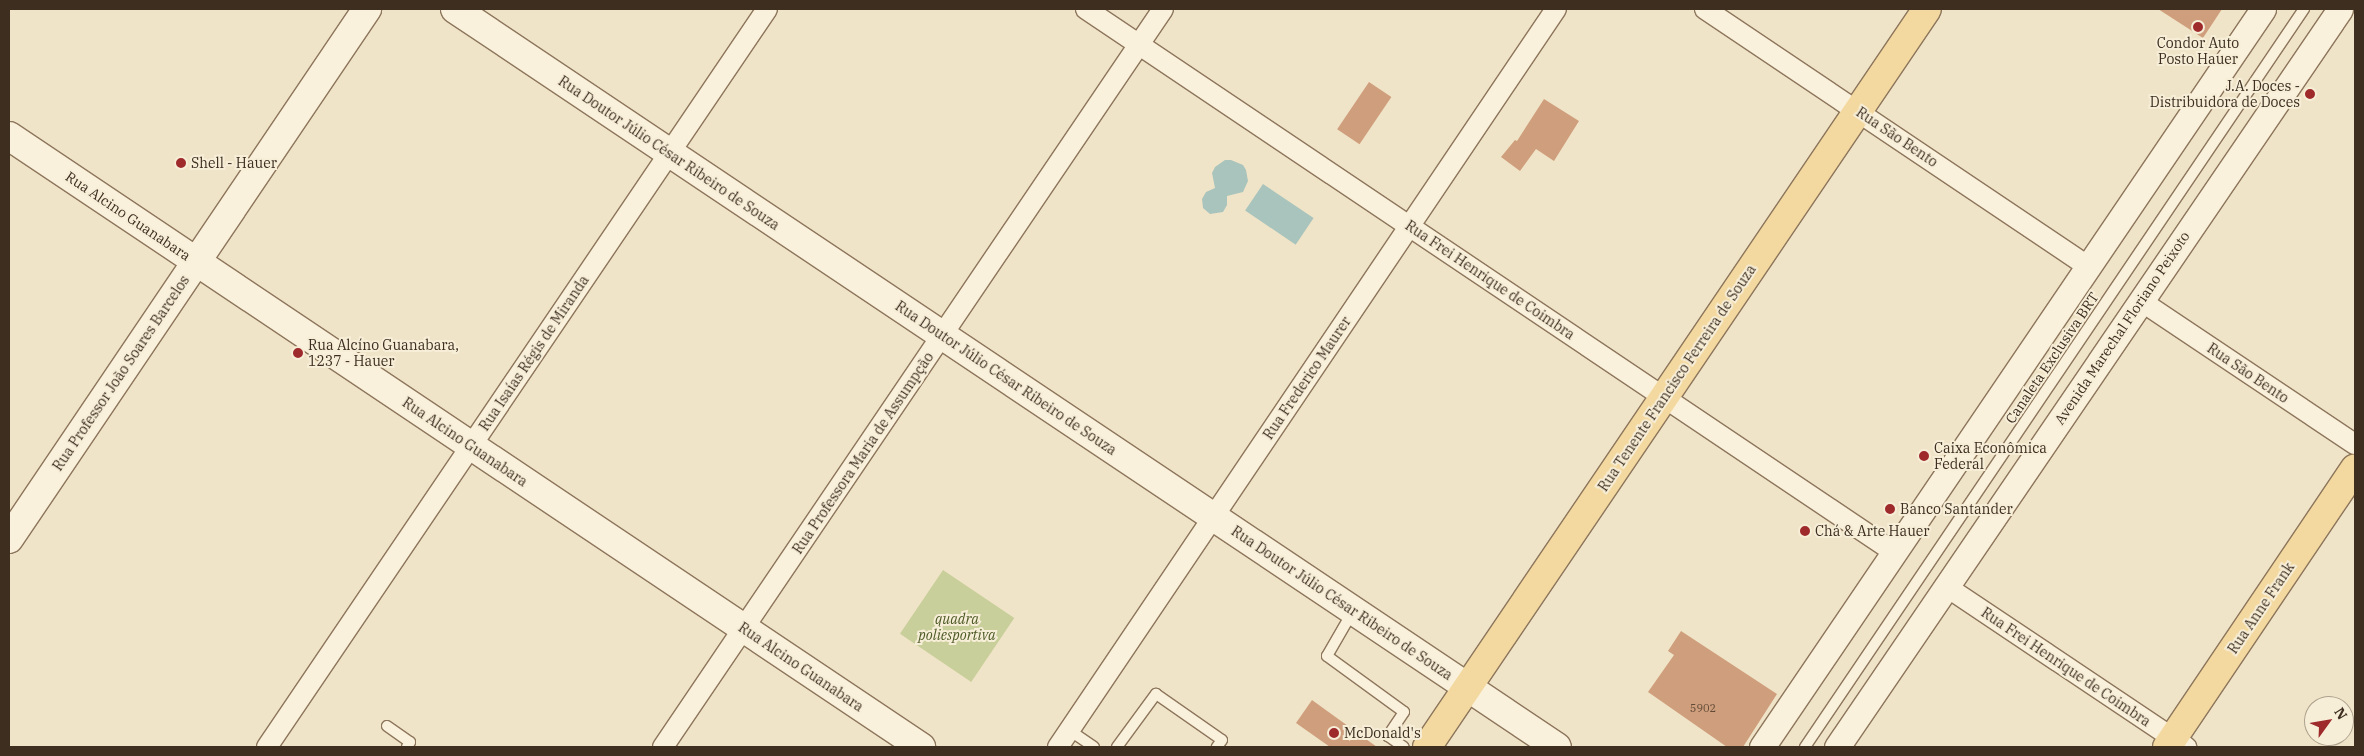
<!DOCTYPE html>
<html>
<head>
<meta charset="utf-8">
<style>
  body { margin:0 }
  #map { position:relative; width:2364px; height:756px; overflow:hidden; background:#f0e4c8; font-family:"IBM Plex Serif",serif }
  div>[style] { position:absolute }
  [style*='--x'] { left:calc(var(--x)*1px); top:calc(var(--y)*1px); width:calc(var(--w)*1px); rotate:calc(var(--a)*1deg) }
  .green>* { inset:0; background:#c9cf9b; transform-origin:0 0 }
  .water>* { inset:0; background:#a9c4bc; transform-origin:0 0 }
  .building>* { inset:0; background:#cf9f7d; transform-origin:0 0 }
  .roads { filter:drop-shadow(1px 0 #8d765c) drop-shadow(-1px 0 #8d765c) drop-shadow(0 1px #8d765c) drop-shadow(0 -1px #8d765c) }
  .service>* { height:10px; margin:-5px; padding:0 5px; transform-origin:5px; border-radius:5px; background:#faf1dc }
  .minor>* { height:20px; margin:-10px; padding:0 10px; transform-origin:10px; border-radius:10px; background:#faf1dc }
  .tertiary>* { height:25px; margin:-12.5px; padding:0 12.5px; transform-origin:12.5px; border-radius:12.5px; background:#faf1dc }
  .secondary>* { height:28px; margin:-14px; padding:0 14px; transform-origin:14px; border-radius:14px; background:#faf1dc }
  .primary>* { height:28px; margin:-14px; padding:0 14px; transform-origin:14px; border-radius:14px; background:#f3d9a0 }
  .dots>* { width:14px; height:14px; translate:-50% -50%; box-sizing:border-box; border:2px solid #f7eed8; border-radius:50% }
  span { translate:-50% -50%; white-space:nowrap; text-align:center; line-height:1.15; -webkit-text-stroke:4px #f7eed8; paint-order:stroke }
  .number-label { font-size:11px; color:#624a37 }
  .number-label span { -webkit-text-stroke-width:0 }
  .poi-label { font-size:14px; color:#3d2e20 }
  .right { translate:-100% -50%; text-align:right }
  .left { translate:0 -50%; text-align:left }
  .street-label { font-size:14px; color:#3d2e20 }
  .park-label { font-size:14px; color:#4d5a26; font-style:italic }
  .frame { position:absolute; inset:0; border:10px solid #3d2e20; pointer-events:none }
  .north { position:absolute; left:2304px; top:696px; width:50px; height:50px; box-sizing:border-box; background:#f7eed8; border:1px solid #ada18e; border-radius:50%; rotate:58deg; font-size:14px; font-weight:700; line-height:20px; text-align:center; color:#3d2e20 }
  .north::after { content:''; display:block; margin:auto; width:18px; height:22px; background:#9e2a2b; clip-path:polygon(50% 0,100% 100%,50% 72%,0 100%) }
</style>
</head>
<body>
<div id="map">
  <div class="green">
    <div style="left:943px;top:570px;width:86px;height:77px;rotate:34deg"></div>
  </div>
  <div class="water">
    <div style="clip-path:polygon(1225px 160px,1231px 160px,1243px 165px,1246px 170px,1248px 181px,1243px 192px,1227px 196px,1227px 205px,1223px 212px,1210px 214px,1203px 208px,1202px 199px,1206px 192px,1215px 188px,1212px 173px,1215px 167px)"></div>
    <div style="left:1263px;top:184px;width:61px;height:32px;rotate:34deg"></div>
  </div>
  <div class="building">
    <div style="clip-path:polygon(2158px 9px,2222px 9px,2203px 38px)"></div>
    <div style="left:1369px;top:82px;width:27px;height:57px;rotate:34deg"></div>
    <div style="clip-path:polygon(1544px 99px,1579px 121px,1554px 161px,1536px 149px,1520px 171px,1501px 157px,1515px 140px,1517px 141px)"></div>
    <div style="clip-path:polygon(1681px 631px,1777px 694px,1743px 747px,1727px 747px,1648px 692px,1674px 655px,1668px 651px)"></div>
    <div style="clip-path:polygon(1312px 700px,1377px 747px,1330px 747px,1296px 723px)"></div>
  </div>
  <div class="roads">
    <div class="service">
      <div style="--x:1353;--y:611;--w:52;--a:120"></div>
      <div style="--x:1327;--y:656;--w:95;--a:36"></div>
      <div style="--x:1404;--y:712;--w:29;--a:124"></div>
      <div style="--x:1388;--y:736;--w:19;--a:35"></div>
      <div style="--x:387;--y:726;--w:28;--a:35"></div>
      <div style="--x:410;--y:742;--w:6;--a:121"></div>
      <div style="--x:1069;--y:730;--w:30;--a:34"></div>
      <div style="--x:1117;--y:747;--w:66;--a:-53.7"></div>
      <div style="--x:1156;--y:694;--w:80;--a:34.9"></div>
      <div style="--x:1222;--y:740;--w:9;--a:126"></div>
      <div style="--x:1805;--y:747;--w:891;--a:-55.94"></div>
    </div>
    <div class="minor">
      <div style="--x:1086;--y:9;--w:974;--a:33.9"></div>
      <div style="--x:1705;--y:9;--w:461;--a:33.9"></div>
      <div style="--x:2141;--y:301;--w:257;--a:33.8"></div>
      <div style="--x:1947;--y:587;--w:288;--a:33.8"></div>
      <div style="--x:267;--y:747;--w:891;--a:-55.88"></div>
      <div style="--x:663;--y:747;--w:891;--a:-55.88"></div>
      <div style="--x:1058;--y:747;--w:890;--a:-55.99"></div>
    </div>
    <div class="tertiary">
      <div style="--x:1762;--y:747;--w:892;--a:-55.83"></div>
      <div style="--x:1837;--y:747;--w:893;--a:-55.72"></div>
    </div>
    <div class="secondary">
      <div style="--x:455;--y:9;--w:1326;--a:33.81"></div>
      <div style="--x:9;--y:136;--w:1098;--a:33.82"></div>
      <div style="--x:9;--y:539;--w:640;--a:-55.96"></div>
    </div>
    <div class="primary">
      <div style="--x:1427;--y:747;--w:891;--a:-55.88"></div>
      <div style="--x:2167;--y:747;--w:336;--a:-56"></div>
    </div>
  </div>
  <div class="dots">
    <div style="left:2198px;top:27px;background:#9e2a2b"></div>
    <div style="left:2310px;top:94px;background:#9e2a2b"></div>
    <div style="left:181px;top:163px;background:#9e2a2b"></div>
    <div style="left:298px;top:353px;background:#9e2a2b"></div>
    <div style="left:1924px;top:456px;background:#9e2a2b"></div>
    <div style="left:1890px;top:509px;background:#9e2a2b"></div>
    <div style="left:1805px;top:531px;background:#9e2a2b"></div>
    <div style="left:1334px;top:733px;background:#9e2a2b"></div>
  </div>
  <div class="number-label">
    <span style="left:1703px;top:708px">5902</span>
  </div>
  <div class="poi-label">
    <span style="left:2198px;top:51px">Condor Auto<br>Posto Hauer</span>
    <span class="right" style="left:2300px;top:94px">J.A. Doces -<br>Distribuidora de Doces</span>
    <span class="left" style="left:191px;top:163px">Shell - Hauer</span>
    <span class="left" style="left:308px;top:353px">Rua Alcíno Guanabara,<br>1237 - Hauer</span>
    <span class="left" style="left:1934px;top:456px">Caixa Econômica<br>Federal</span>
    <span class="left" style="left:1900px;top:509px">Banco Santander</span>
    <span class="left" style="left:1815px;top:531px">Chá &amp; Arte Hauer</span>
    <span class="left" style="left:1344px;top:733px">McDonald's</span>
  </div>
  <div class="street-label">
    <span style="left:1897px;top:137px;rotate:34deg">Rua São Bento</span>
    <span style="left:669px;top:153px;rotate:34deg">Rua Doutor Júlio César Ribeiro de Souza</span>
    <span style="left:128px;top:216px;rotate:34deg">Rua Alcino Guanabara</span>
    <span style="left:1490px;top:280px;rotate:34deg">Rua Frei Henrique de Coimbra</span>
    <span style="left:2122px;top:328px;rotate:-56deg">Avenida Marechal Floriano Peixoto</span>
    <span style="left:534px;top:353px;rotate:-56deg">Rua Isaías Régis de Miranda</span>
    <span style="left:2052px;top:358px;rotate:-56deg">Canaleta Exclusiva BRT</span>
    <span style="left:121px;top:373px;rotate:-56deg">Rua Professor João Soares Barcelos</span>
    <span style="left:2248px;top:373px;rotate:34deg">Rua São Bento</span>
    <span style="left:1006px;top:378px;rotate:34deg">Rua Doutor Júlio César Ribeiro de Souza</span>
    <span style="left:1307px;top:378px;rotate:-56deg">Rua Frederico Maurer</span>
    <span style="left:1677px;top:378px;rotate:-56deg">Rua Tenente Francisco Ferreira de Souza</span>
    <span style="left:465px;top:442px;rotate:34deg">Rua Alcino Guanabara</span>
    <span style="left:863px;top:453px;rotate:-56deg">Rua Professora Maria de Assumpção</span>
    <span style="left:1342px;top:603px;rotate:34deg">Rua Doutor Júlio César Ribeiro de Souza</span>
    <span style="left:2261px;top:608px;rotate:-56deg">Rua Anne Frank</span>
    <span style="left:801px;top:667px;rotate:34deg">Rua Alcino Guanabara</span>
    <span style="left:2066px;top:667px;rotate:34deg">Rua Frei Henrique de Coimbra</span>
  </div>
  <div class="park-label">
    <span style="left:957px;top:627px">quadra<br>poliesportiva</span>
  </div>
  <div class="frame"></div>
  <div class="north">N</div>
</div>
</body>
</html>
